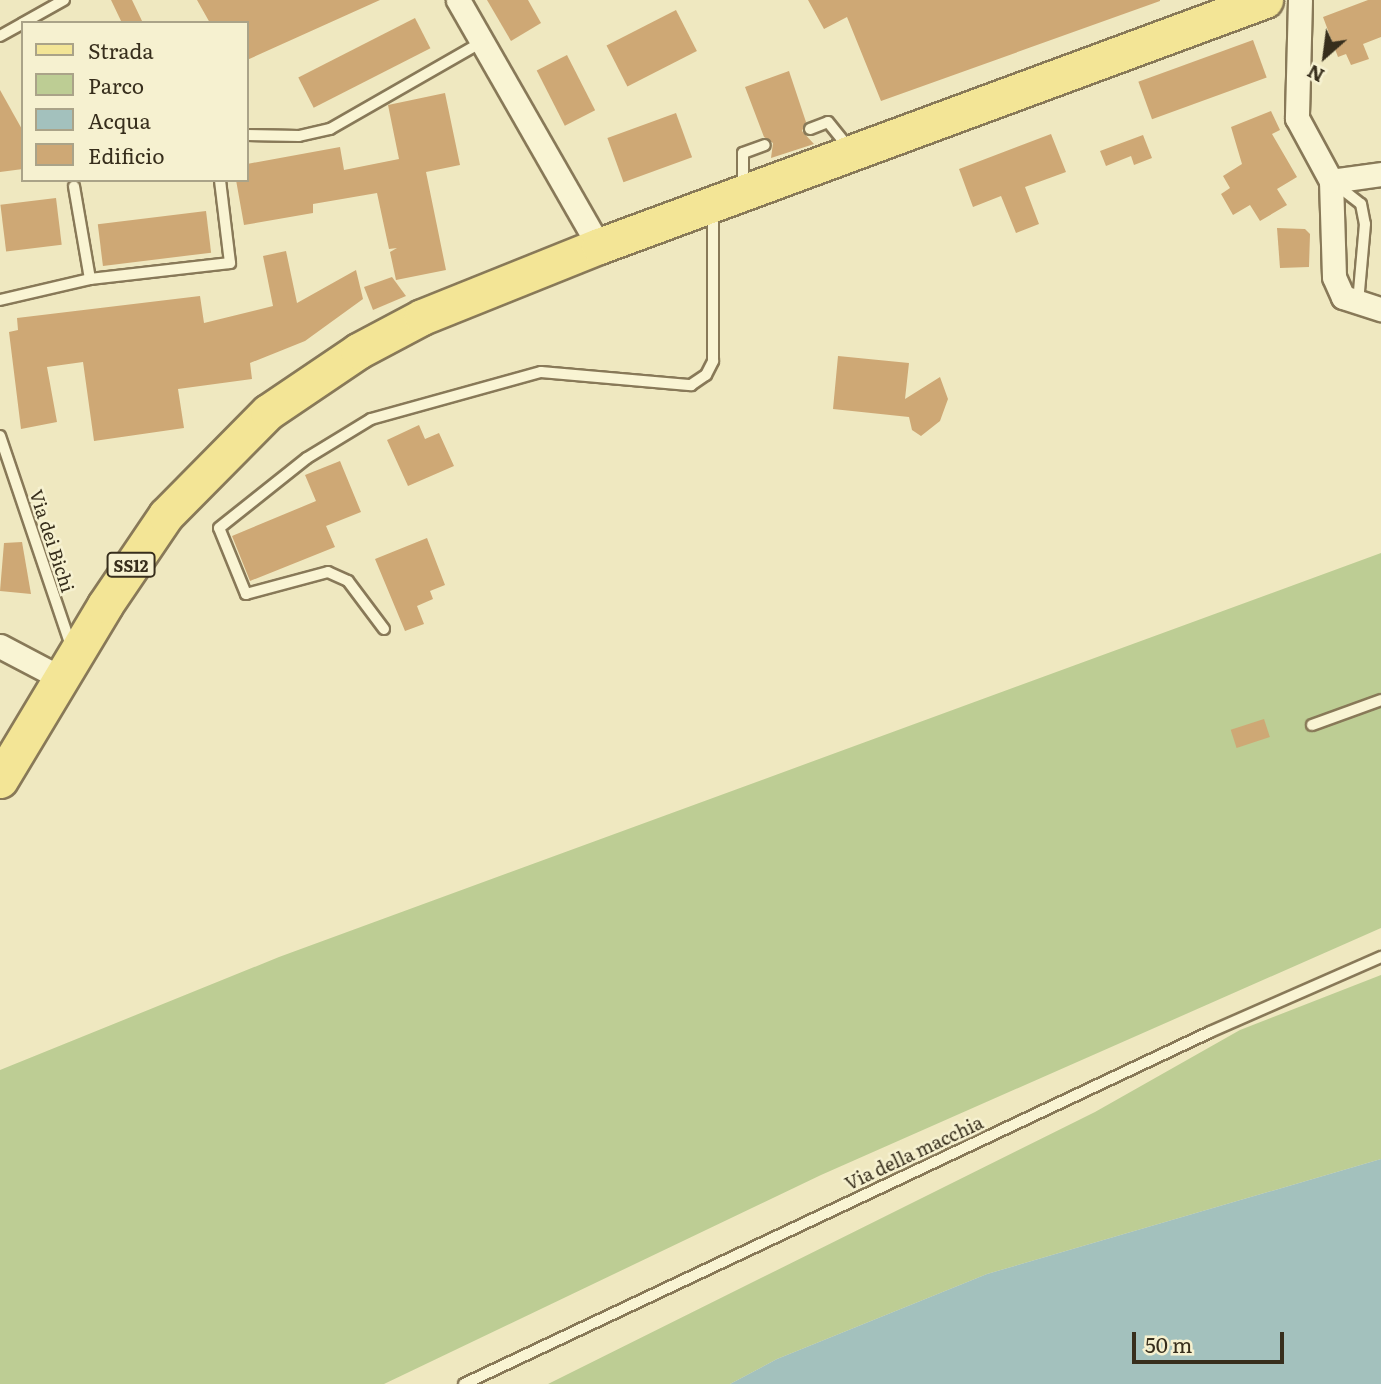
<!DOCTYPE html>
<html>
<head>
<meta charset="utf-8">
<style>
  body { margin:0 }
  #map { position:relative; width:1381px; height:1384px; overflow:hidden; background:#efe8c0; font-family:Literata,serif }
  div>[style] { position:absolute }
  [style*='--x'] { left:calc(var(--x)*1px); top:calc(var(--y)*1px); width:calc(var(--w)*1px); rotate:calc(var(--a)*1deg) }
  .green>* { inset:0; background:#bdcd94 }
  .water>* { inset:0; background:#a3c1bd }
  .building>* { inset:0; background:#cea875; transform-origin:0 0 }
  .roads { filter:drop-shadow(2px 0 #887958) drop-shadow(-2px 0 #887958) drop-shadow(0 2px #887958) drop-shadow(0 -2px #887958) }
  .lane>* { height:10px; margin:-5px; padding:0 5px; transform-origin:5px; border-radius:5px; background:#f9f4d3 }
  .street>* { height:23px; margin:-11.5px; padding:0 11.5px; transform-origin:11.5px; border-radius:11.5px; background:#f9f4d3 }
  .primary>* { height:35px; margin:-17.5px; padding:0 17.5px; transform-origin:17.5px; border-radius:17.5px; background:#f3e596 }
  span { translate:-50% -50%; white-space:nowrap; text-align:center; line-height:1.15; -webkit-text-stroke:5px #f6f1d0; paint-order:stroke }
  .shield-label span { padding:2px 5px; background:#f6f1d0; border:2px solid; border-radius:5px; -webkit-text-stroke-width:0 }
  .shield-label { font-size:16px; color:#372e1c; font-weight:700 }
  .street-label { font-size:18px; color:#372e1c }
  .legend { position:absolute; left:21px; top:21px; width:228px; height:161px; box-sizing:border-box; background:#f6f1d0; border:2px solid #aaa388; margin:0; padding:9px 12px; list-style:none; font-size:21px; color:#372e1c }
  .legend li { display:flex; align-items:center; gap:14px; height:35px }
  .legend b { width:35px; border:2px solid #aaa388 }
  .north { position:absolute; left:1290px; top:21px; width:70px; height:70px; -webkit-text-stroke:5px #f6f1d0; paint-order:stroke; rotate:208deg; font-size:19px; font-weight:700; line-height:28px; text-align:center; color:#372e1c }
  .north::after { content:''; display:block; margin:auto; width:24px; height:32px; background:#372e1c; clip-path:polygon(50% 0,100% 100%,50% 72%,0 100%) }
  .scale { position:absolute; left:1132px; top:1332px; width:152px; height:32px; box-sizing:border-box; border:4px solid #372e1c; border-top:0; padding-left:9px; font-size:21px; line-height:24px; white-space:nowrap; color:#372e1c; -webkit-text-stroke:5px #f6f1d0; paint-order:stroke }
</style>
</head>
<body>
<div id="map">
  <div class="green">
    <div style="clip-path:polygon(1381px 553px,1381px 928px,821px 1175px,384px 1384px,0 1384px,0 1070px,279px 957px)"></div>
    <div style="clip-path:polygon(1381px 975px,1381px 1159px,987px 1274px,777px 1359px,730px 1384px,548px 1384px,1095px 1112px,1240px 1030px)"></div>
  </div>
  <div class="water">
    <div style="clip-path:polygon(1381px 1159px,1381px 1384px,730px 1384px,777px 1359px,987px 1274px)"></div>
  </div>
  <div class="building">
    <div style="clip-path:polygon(111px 0,132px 0,143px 23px,122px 23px)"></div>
    <div style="clip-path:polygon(197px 0,380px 0,247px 60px,247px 23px,210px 23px)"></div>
    <div style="clip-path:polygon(487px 0,528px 0,541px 23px,511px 41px)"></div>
    <div style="clip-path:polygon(808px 0,1160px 0,1160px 1px,881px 101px,847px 17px,824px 29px)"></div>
    <div style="clip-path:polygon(1368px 0,1381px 0,1381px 37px,1363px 44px,1369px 59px,1351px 65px,1346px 54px,1338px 57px,1323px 17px)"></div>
    <div style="left:676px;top:10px;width:46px;height:78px;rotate:63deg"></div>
    <div style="left:415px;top:18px;width:34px;height:131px;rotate:63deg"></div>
    <div style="left:1253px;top:40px;width:40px;height:122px;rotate:70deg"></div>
    <div style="left:567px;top:55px;width:62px;height:34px;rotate:63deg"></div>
    <div style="clip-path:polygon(789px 71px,806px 122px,802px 131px,814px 144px,771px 158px,773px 143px,764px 137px,745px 87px)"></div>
    <div style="clip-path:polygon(0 90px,23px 131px,23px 169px,0 172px)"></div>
    <div style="clip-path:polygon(445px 93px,460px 165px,426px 172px,446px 270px,396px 280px,390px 252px,397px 248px,389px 249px,377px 193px,313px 204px,313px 213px,244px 225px,236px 180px,247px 180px,247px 164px,340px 147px,344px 170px,399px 159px,388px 105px)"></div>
    <div style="clip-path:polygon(1271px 111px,1280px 130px,1272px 134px,1297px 177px,1277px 189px,1287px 205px,1260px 221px,1250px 205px,1233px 215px,1221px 194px,1230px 188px,1223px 176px,1242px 164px,1231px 127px)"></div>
    <div style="left:676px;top:113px;width:47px;height:73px;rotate:70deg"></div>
    <div style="clip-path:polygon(1051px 134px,1066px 172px,1025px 187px,1039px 224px,1016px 233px,1001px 196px,973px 207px,959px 169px)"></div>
    <div style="clip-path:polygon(1143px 135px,1152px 158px,1134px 165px,1131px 156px,1106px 166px,1100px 151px)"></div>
    <div style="left:56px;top:198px;width:47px;height:56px;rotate:83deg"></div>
    <div style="left:206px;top:211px;width:42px;height:109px;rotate:83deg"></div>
    <div style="clip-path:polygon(1277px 228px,1305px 229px,1310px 234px,1309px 267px,1280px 268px)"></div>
    <div style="clip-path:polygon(286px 251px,297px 303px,356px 270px,363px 299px,305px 341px,250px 363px,252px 379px,178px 389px,184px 428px,94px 441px,83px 362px,47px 367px,57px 422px,21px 429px,9px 332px,18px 330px,17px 318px,200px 296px,204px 323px,273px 306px,263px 256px)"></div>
    <div style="clip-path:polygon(392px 277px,406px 296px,373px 310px,364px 287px)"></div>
    <div style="clip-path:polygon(838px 356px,909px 363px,905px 399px,940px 377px,948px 399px,940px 421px,921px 436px,912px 430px,909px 417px,833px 409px)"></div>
    <div style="clip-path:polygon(419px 425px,425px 439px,439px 433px,454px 466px,408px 486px,387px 440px)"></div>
    <div style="clip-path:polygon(340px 461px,361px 512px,326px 526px,335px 547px,250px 581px,232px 536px,316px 501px,305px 475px)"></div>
    <div style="clip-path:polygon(427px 538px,445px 585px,430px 591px,433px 599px,417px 606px,424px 624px,405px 631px,375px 559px)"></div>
    <div style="clip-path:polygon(22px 542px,31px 594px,0 591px,4px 543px)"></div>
    <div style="left:1264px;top:719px;width:19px;height:35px;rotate:72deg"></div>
  </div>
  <div class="roads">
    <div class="lane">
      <div style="--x:23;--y:23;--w:47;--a:-29.3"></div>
      <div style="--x:0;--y:36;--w:26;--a:-29"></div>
      <div style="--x:810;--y:129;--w:19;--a:-21"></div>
      <div style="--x:828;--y:122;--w:32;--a:51"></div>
      <div style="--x:247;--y:135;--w:52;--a:1.1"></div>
      <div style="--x:299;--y:136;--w:32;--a:-13"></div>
      <div style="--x:330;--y:129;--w:175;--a:-29.8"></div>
      <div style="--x:1334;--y:183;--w:34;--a:38"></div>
      <div style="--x:1361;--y:204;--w:20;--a:79"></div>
      <div style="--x:1365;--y:224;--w:79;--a:95.1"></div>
      <div style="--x:743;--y:186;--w:33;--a:-90"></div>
      <div style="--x:743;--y:153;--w:23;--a:-20"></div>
      <div style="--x:90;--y:279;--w:141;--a:-6.5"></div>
      <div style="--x:230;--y:263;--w:84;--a:-96.9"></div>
      <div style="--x:0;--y:300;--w:92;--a:-13.1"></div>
      <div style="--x:90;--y:279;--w:94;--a:-99.8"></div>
      <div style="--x:0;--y:436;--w:222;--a:71.3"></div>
      <div style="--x:384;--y:629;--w:60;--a:-126.9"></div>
      <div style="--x:348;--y:581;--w:22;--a:-156"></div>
      <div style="--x:328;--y:572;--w:85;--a:165"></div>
      <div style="--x:246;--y:594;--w:71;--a:-112.2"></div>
      <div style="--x:219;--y:528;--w:112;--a:-38.5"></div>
      <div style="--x:307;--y:458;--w:75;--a:-31.4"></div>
      <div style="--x:371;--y:419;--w:176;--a:-15.5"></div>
      <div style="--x:541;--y:372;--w:151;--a:5"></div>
      <div style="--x:691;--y:385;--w:18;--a:-34"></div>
      <div style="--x:706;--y:375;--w:16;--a:-63"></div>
      <div style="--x:713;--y:361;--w:150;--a:-90"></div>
      <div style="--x:1312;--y:725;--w:73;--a:-19.9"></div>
      <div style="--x:464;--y:1384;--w:825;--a:-25.26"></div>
      <div style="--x:1210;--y:1032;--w:187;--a:-23.7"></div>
    </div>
    <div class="street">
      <div style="--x:458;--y:0;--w:284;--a:60.2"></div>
      <div style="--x:1300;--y:0;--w:118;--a:91.5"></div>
      <div style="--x:1297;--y:118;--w:72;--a:61.6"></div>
      <div style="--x:1331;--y:181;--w:96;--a:88.2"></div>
      <div style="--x:1334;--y:277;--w:22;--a:66"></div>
      <div style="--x:1343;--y:297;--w:40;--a:18"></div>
      <div style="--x:1331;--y:181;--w:50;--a:-8"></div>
      <div style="--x:0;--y:646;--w:69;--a:27.7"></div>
    </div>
    <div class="primary">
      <div style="--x:0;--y:780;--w:204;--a:-59"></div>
      <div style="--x:105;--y:605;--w:109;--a:-55.9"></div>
      <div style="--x:166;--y:515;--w:145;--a:-45.3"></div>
      <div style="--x:268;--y:412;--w:109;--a:-34.1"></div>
      <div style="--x:358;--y:351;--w:72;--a:-28"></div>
      <div style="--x:422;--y:317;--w:191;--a:-21.9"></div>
      <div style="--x:599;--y:246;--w:710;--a:-20.27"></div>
    </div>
  </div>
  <div class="shield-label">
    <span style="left:131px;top:565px">SS12</span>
  </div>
  <div class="street-label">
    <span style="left:52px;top:541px;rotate:72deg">Via dei Bichi</span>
    <span style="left:914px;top:1153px;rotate:-25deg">Via della macchia</span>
  </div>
  <ul class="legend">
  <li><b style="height:9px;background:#f3e596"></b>Strada</li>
  <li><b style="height:19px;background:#bdcd94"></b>Parco</li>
  <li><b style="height:19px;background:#a3c1bd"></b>Acqua</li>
  <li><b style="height:19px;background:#cea875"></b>Edificio</li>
  </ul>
  <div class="north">N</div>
  <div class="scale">50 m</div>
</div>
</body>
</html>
